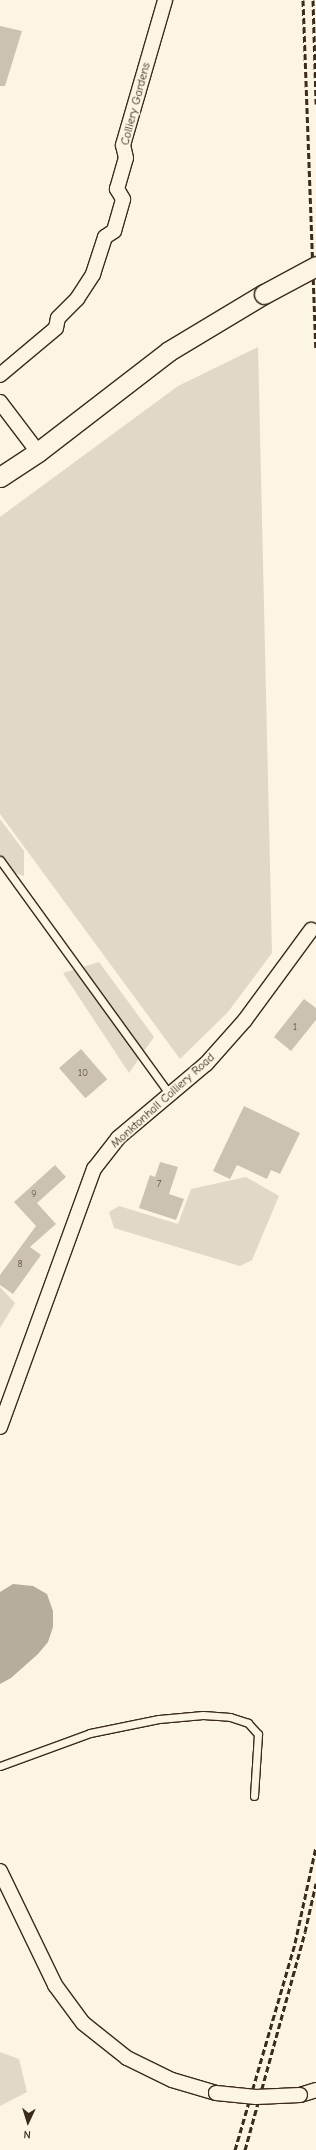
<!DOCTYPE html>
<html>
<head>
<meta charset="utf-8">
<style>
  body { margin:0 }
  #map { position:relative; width:316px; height:2150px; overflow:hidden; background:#fcf5e5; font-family:"Comic Neue",sans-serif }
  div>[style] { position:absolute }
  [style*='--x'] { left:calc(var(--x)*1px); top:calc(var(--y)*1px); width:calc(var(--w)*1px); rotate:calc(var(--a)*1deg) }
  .green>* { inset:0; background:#e0d8c8 }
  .water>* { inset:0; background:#b7ad9e }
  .building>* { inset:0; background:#ccc2b3; transform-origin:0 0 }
  .roads { filter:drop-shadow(1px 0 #3b2a1e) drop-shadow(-1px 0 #3b2a1e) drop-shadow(0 1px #3b2a1e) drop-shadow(0 -1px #3b2a1e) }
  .service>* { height:7px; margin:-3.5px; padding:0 3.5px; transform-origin:3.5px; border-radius:3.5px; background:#fcf5e5 }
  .minor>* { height:14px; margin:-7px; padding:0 7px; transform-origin:7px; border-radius:7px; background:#fcf5e5 }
  .secondary>* { height:19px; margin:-9.5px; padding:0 9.5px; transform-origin:9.5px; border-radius:9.5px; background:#fcf5e5 }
  .rail>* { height:3px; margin-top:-1.5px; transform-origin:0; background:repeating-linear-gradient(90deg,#3b2a1e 0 6px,transparent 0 9px) }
  .bridges { filter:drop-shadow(1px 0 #3b2a1e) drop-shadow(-1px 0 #3b2a1e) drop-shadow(0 1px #3b2a1e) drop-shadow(0 -1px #3b2a1e) }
  .minor-bridge>* { height:14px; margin:-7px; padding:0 7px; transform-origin:7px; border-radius:7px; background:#fcf5e5 }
  .secondary-bridge>* { height:19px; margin:-9.5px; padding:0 9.5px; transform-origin:9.5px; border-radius:9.5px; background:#fcf5e5 }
  span { translate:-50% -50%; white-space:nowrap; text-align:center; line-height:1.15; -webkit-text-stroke:3px #fcf5e5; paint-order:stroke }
  .number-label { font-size:10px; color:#5f5043 }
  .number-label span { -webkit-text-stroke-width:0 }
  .street-label { font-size:12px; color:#3b2a1e }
  .north { position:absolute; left:8px; top:2102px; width:40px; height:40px; -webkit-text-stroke:3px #fcf5e5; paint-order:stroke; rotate:184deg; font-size:11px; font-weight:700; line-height:16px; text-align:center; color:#3b2a1e }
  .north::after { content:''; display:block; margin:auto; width:14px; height:18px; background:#3b2a1e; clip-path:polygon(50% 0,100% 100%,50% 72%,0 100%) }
</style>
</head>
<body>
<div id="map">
  <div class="green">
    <div style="clip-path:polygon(258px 347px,272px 953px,228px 1012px,180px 1059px,0 814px,0 517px,178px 386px)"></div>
    <div style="clip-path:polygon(0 819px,24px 851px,24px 876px,0 868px)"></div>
    <div style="clip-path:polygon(99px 962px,154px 1037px,129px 1073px,63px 973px)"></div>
    <div style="clip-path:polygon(246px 1177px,279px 1196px,252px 1260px,240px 1266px,114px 1228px,109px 1212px,119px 1206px,178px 1224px,191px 1189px)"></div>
    <div style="clip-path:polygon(0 1287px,15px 1303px,0 1328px)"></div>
    <div style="clip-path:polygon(0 2052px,19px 2059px,27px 2092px,0 2106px)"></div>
  </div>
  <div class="water">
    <div style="clip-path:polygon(13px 1584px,33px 1586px,47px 1594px,53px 1611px,53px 1627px,48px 1642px,38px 1654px,11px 1678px,0 1684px,0 1592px)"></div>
  </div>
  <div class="building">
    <div style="clip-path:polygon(0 26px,22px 31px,5px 86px,0 86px)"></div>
    <div style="clip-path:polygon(304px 999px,316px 1008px,316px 1020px,291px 1051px,274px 1037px)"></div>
    <div style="left:81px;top:1049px;width:40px;height:29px;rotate:49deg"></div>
    <div style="clip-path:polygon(244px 1106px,300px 1133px,280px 1174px,271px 1170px,267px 1179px,237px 1165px,230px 1179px,213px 1171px)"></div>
    <div style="clip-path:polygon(160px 1162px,178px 1167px,169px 1194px,184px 1199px,176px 1220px,139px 1208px,150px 1175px,155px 1177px)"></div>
    <div style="clip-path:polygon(55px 1165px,66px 1177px,37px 1203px,56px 1224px,30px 1247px,41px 1255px,13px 1294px,0 1285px,0 1275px,36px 1226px,14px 1202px)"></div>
  </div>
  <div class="roads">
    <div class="service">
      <div style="--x:0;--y:860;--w:291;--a:54.1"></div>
      <div style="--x:0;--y:1766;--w:96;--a:-20.1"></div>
      <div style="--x:90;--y:1733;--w:70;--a:-11.5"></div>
      <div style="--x:159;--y:1719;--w:44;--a:-5.2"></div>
      <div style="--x:203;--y:1715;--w:27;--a:4"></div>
      <div style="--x:230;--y:1717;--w:19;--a:18"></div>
      <div style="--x:248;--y:1723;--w:15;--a:48"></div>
      <div style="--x:258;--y:1734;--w:62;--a:93.7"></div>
    </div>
    <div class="minor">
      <div style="--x:0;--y:375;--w:73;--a:-40"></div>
      <div style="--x:56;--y:328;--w:10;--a:-79"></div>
      <div style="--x:58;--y:318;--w:27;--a:-45"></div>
      <div style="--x:77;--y:299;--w:30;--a:-57"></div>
      <div style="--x:93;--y:274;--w:39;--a:-72"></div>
      <div style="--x:105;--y:237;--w:11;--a:-34"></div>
      <div style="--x:114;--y:231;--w:33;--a:-74"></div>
      <div style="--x:123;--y:199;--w:12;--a:-121"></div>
      <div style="--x:117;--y:189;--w:32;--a:-74"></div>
      <div style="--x:126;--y:158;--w:13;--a:-103"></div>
      <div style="--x:123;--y:145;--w:151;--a:-73.8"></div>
      <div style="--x:0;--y:402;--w:63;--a:52.8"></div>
      <div style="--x:0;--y:1427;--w:275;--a:-70"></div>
      <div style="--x:94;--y:1169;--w:39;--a:-52"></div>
      <div style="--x:118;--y:1138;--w:115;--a:-40.1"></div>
      <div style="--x:206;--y:1064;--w:59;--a:-48.4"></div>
      <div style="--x:245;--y:1020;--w:112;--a:-53.7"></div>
      <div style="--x:0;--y:1871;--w:127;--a:64.2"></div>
      <div style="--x:55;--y:1985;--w:47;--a:53.6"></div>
      <div style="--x:83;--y:2023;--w:56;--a:38.5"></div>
      <div style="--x:127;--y:2058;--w:50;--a:26.1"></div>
      <div style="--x:172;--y:2080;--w:46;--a:16.5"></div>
      <div style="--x:300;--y:2095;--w:17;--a:-17"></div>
    </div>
    <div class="secondary">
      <div style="--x:0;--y:477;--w:45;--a:-33.3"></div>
      <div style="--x:38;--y:452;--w:165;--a:-37.6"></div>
      <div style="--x:169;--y:351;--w:111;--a:-31"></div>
    </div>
  </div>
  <div class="rail">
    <div style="--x:303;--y:0;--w:348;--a:87.9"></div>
    <div style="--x:313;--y:0;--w:104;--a:88.3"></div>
    <div style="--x:235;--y:2150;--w:216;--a:-73.8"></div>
    <div style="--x:295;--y:1943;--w:98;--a:-77.7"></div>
    <div style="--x:245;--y:2150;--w:226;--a:-74.6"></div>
    <div style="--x:305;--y:1932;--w:50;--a:-77.3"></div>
  </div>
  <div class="bridges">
    <div class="minor-bridge">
      <div style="--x:216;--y:2093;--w:40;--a:5.7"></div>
      <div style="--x:256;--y:2097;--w:44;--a:-2.6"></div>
    </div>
    <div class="secondary-bridge">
      <div style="--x:264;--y:294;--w:59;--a:-28.3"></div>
    </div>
  </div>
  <div class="number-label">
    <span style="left:295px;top:1028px">1</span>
    <span style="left:83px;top:1074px">10</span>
    <span style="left:159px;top:1185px">7</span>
    <span style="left:34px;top:1195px">9</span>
    <span style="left:20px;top:1265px">8</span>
  </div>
  <div class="street-label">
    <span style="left:136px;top:104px;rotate:-75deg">Colliery Gardens</span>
    <span style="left:163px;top:1101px;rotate:-42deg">Monktonhall Colliery Road</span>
  </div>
  <div class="north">N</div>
</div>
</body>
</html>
